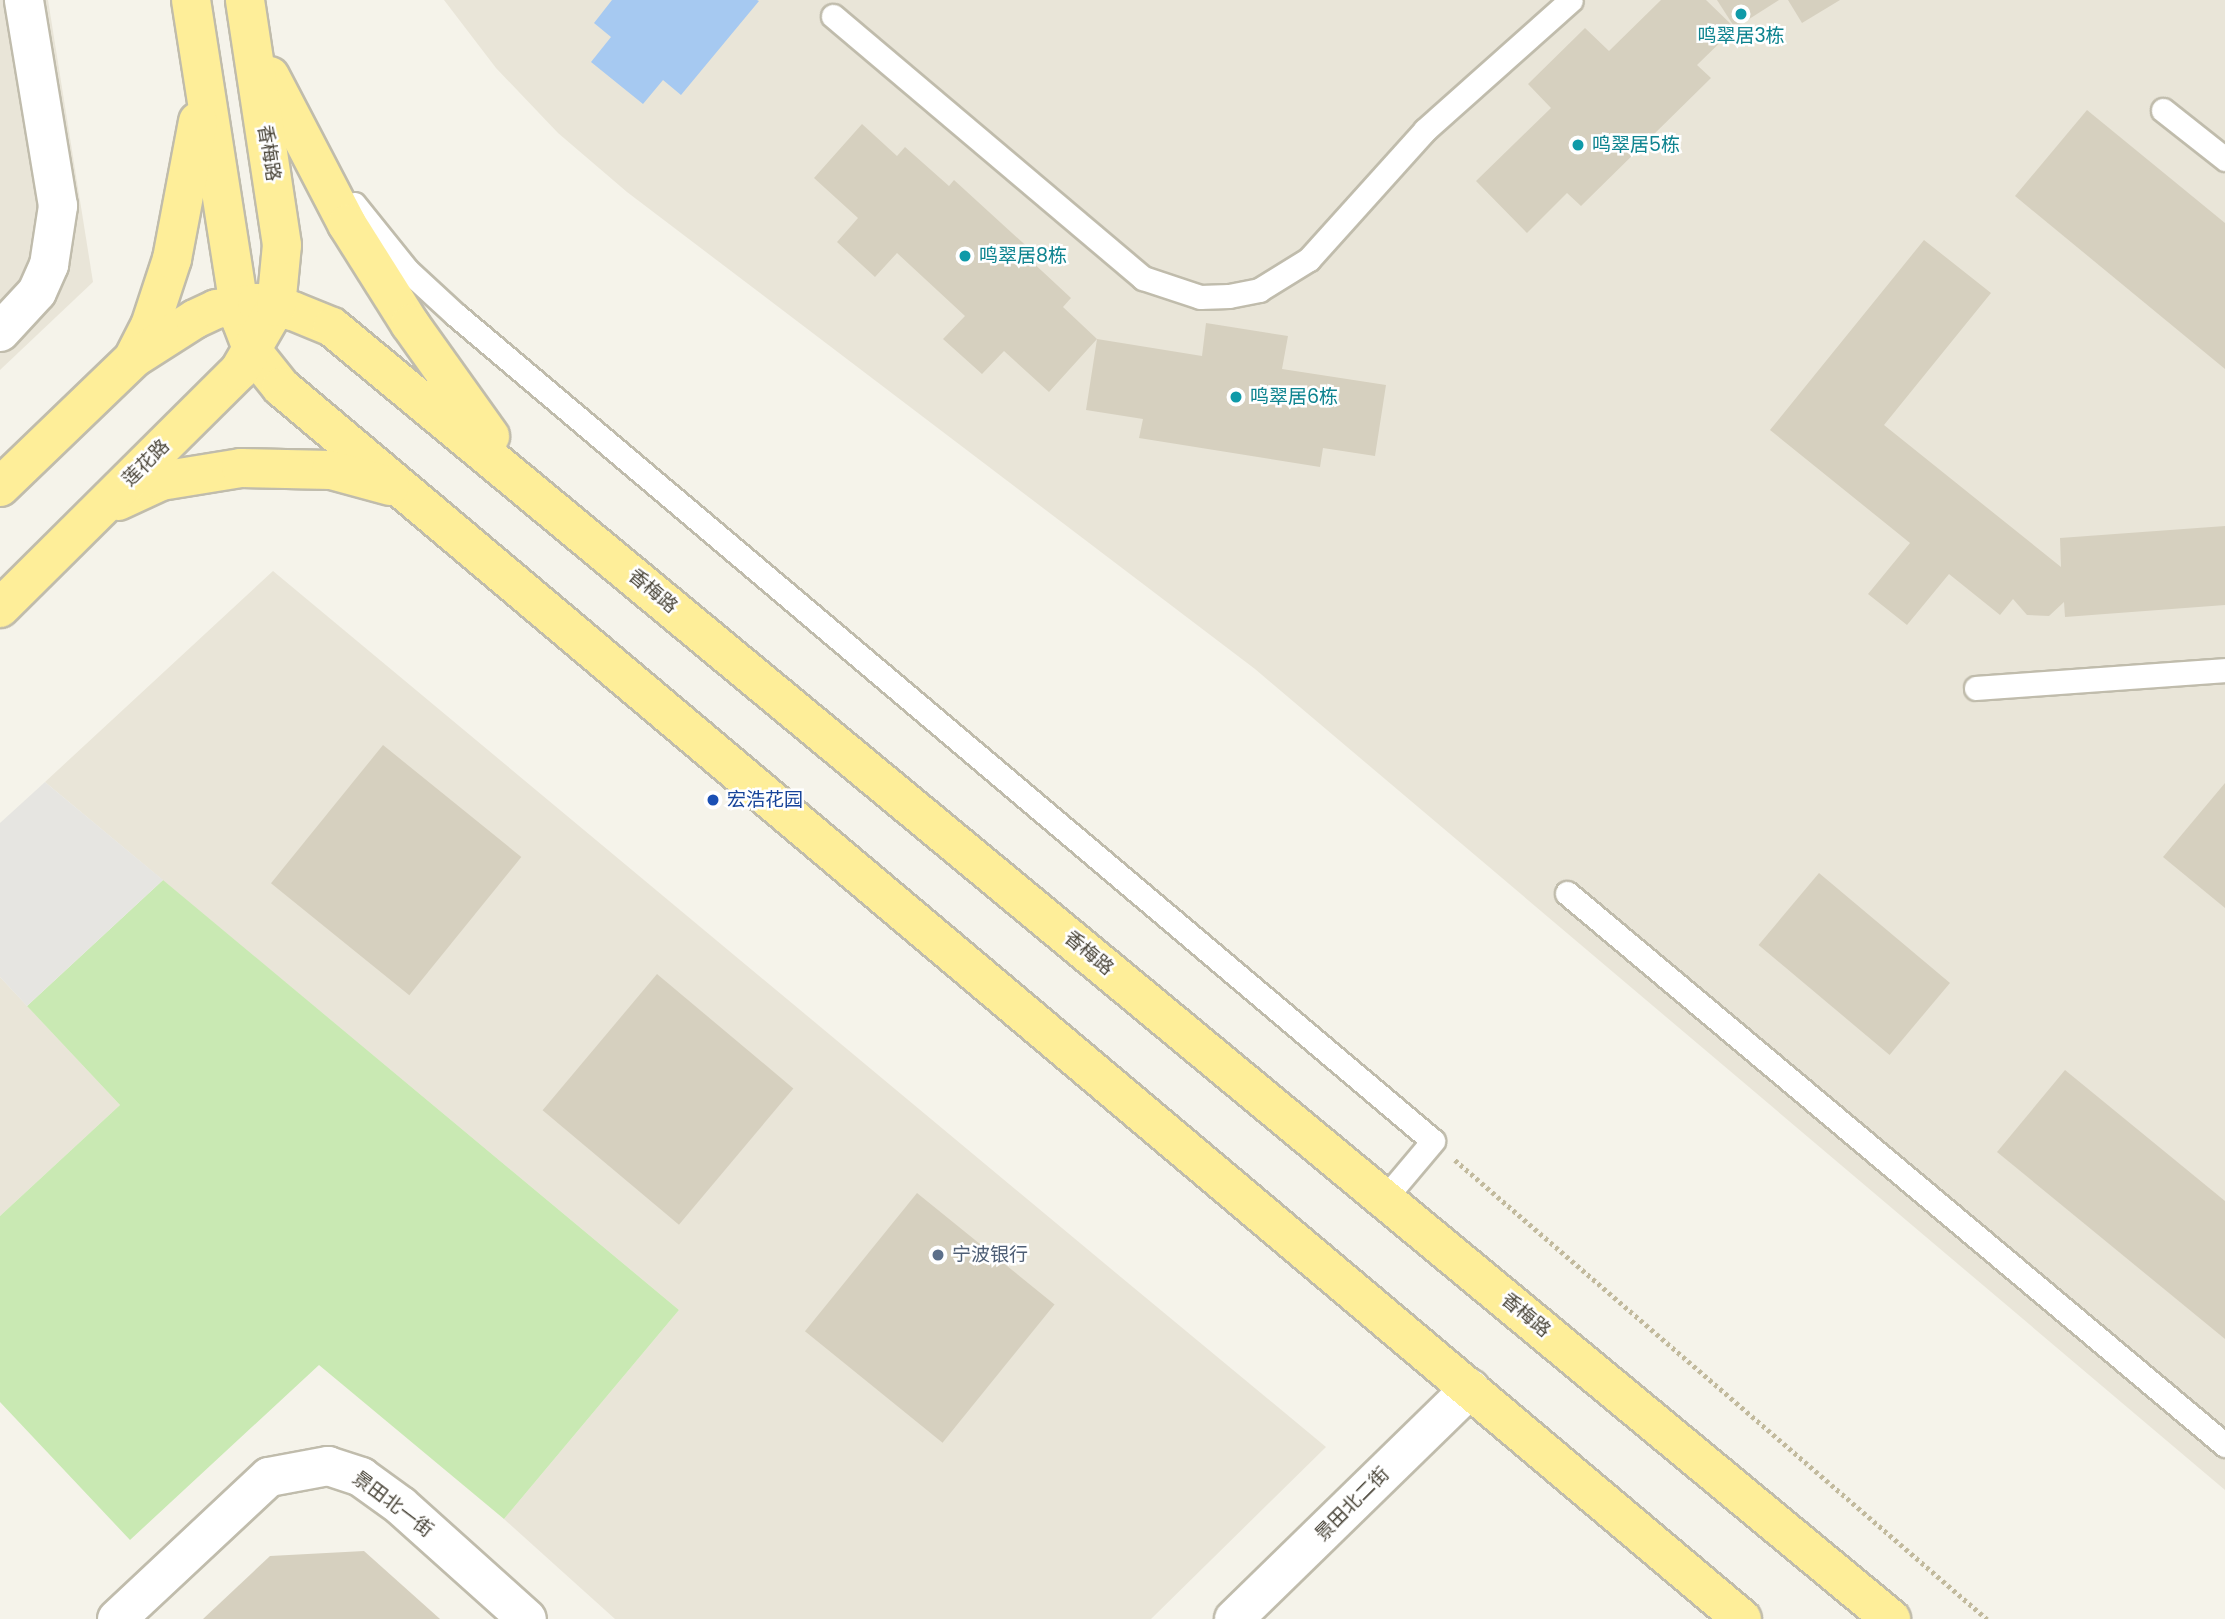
<!DOCTYPE html>
<html>
<head>
<meta charset="utf-8">
<style>
  body { margin:0 }
  #map { position:relative; width:2225px; height:1619px; overflow:hidden; background:#f5f3ea; font-family:Poppins,"Noto Sans SC",sans-serif }
  div>[style] { position:absolute }
  [style*='--x'] { left:calc(var(--x)*1px); top:calc(var(--y)*1px); width:calc(var(--w)*1px); rotate:calc(var(--a)*1deg) }
  .residential>* { inset:0; background:#e9e5d8 }
  .green>* { inset:0; background:#c9e9b3 }
  .parking>* { inset:0; background:#e6e5e1 }
  .water>* { inset:0; background:#a6c9f1 }
  .building>* { inset:0; background:#d6d0bf; transform-origin:0 0 }
  .path>* { height:4.5px; margin-top:-2.25px; transform-origin:0; background:repeating-linear-gradient(90deg,#c2ba9d 0 3.5px,transparent 0 7px) }
  .roads { filter:drop-shadow(2px 0 #c0bcac) drop-shadow(-2px 0 #c0bcac) drop-shadow(0 2px #c0bcac) drop-shadow(0 -2px #c0bcac) }
  .service>* { height:23px; margin:-11.5px; padding:0 11.5px; transform-origin:11.5px; border-radius:11.5px; background:#fff }
  .minor>* { height:38px; margin:-19px; padding:0 19px; transform-origin:19px; border-radius:19px; background:#fff }
  .primary>* { height:38px; margin:-19px; padding:0 19px; transform-origin:19px; border-radius:19px; background:#feee99 }
  .dots>* { width:19px; height:19px; translate:-50% -50%; box-sizing:border-box; border:4px solid #fff; border-radius:50% }
  span { translate:-50% -50%; white-space:nowrap; text-align:center; line-height:1.15; -webkit-text-stroke:5px #fff; paint-order:stroke }
  .culture-label { font-size:19px; color:#0d838f }
  .left { translate:0 -50%; text-align:left }
  .street-label { font-size:19px; color:#494438 }
  .transit-label { font-size:19px; color:#164399 }
  .service-label { font-size:19px; color:#4e5e75 }
</style>
</head>
<body>
<div id="map">
  <div class="residential">
    <div style="clip-path:polygon(0 0,48px 0,93px 282px,0 370px)"></div>
    <div style="clip-path:polygon(444px 0,2225px 0,2225px 1490px,1255px 669px,627px 192px,558px 133px,496px 68px)"></div>
    <div style="clip-path:polygon(273px 571px,1122px 1278px,1326px 1447px,1151px 1619px,615px 1619px,504px 1519px,679px 1310px,45px 782px)"></div>
    <div style="clip-path:polygon(0 977px,120px 1105px,0 1216px)"></div>
  </div>
  <div class="green">
    <div style="clip-path:polygon(163px 880px,679px 1310px,504px 1519px,319px 1365px,130px 1540px,0 1402px,0 1216px,120px 1105px,27px 1006px)"></div>
  </div>
  <div class="parking">
    <div style="clip-path:polygon(45px 782px,163px 880px,27px 1006px,0 977px,0 823px)"></div>
  </div>
  <div class="water">
    <div style="clip-path:polygon(612px 0,757px 0,759px 1px,681px 95px,663px 80px,643px 104px,591px 62px,611px 37px,594px 23px)"></div>
  </div>
  <div class="building">
    <div style="clip-path:polygon(1661px 0,1706px 0,1735px 28px,1697px 65px,1711px 78px,1581px 206px,1567px 193px,1527px 233px,1476px 181px,1551px 108px,1528px 84px,1585px 28px,1609px 51px)"></div>
    <div style="clip-path:polygon(1717px 0,1779px 0,1735px 28px)"></div>
    <div style="clip-path:polygon(1788px 0,1840px 0,1802px 23px)"></div>
    <div style="clip-path:polygon(2087px 110px,2225px 223px,2225px 369px,2015px 196px)"></div>
    <div style="clip-path:polygon(862px 124px,897px 156px,905px 147px,949px 186px,954px 180px,1034px 253px,1028px 258px,1071px 298px,1063px 307px,1097px 339px,1049px 392px,1004px 351px,982px 374px,943px 339px,965px 316px,897px 253px,875px 277px,837px 242px,858px 218px,814px 178px)"></div>
    <div style="clip-path:polygon(1924px 240px,1991px 293px,1884px 425px,2061px 567px,2060px 538px,2225px 526px,2225px 605px,2065px 617px,2064px 602px,2049px 616px,2027px 615px,2013px 599px,2000px 615px,1949px 574px,1907px 625px,1868px 594px,1910px 543px,1770px 430px)"></div>
    <div style="clip-path:polygon(1206px 323px,1288px 336px,1282px 369px,1386px 385px,1375px 456px,1323px 448px,1320px 467px,1139px 438px,1143px 419px,1086px 410px,1097px 339px,1202px 356px)"></div>
    <div style="left:383px;top:745px;width:178px;height:178px;rotate:39deg"></div>
    <div style="clip-path:polygon(2225px 783px,2225px 908px,2163px 857px)"></div>
    <div style="left:1819px;top:873px;width:171px;height:94px;rotate:40deg"></div>
    <div style="left:657px;top:974px;width:178px;height:178px;rotate:40deg"></div>
    <div style="clip-path:polygon(2065px 1070px,2225px 1201px,2225px 1339px,1997px 1152px)"></div>
    <div style="left:917px;top:1193px;width:177px;height:178px;rotate:39deg"></div>
    <div style="clip-path:polygon(364px 1551px,440px 1619px,203px 1619px,270px 1556px)"></div>
  </div>
  <div class="path">
    <div style="--x:1455;--y:1160;--w:703;--a:40.79"></div>
  </div>
  <div class="roads">
    <div class="service">
      <div style="--x:833;--y:16;--w:406;--a:40.2"></div>
      <div style="--x:1143;--y:278;--w:60;--a:18.4"></div>
      <div style="--x:1200;--y:297;--w:29;--a:-2"></div>
      <div style="--x:1229;--y:296;--w:31;--a:-11"></div>
      <div style="--x:1259;--y:290;--w:59;--a:-31.8"></div>
      <div style="--x:1309;--y:259;--w:173;--a:-48"></div>
      <div style="--x:1425;--y:130;--w:195;--a:-41.7"></div>
      <div style="--x:2163;--y:110;--w:79;--a:38.3"></div>
      <div style="--x:354;--y:204;--w:85;--a:51.2"></div>
      <div style="--x:407;--y:270;--w:67;--a:42.6"></div>
      <div style="--x:456;--y:315;--w:1279;--a:40.21"></div>
      <div style="--x:1433;--y:1141;--w:75;--a:130.1"></div>
      <div style="--x:1976;--y:688;--w:250;--a:-4.1"></div>
      <div style="--x:1567;--y:893;--w:859;--a:39.99"></div>
    </div>
    <div class="minor">
      <div style="--x:0;--y:332;--w:54;--a:-47.2"></div>
      <div style="--x:37;--y:292;--w:30;--a:-66"></div>
      <div style="--x:49;--y:265;--w:60;--a:-81.3"></div>
      <div style="--x:58;--y:206;--w:209;--a:-99.4"></div>
      <div style="--x:117;--y:1619;--w:208;--a:-43.1"></div>
      <div style="--x:269;--y:1477;--w:60;--a:-10.6"></div>
      <div style="--x:328;--y:1466;--w:35;--a:18"></div>
      <div style="--x:361;--y:1477;--w:49;--a:35.9"></div>
      <div style="--x:401;--y:1506;--w:169;--a:41.9"></div>
      <div style="--x:1234;--y:1619;--w:330;--a:-44.3"></div>
    </div>
    <div class="primary">
      <div style="--x:191;--y:0;--w:324;--a:81.1"></div>
      <div style="--x:241;--y:320;--w:34;--a:69"></div>
      <div style="--x:253;--y:352;--w:45;--a:51.3"></div>
      <div style="--x:281;--y:387;--w:1911;--a:40.14"></div>
      <div style="--x:270;--y:76;--w:167;--a:62.5"></div>
      <div style="--x:347;--y:224;--w:118;--a:57.8"></div>
      <div style="--x:410;--y:324;--w:138;--a:54.5"></div>
      <div style="--x:135;--y:355;--w:33;--a:-63"></div>
      <div style="--x:150;--y:326;--w:71;--a:-71.8"></div>
      <div style="--x:172;--y:259;--w:140;--a:-79.3"></div>
      <div style="--x:0;--y:487;--w:186;--a:-43.9"></div>
      <div style="--x:134;--y:358;--w:72;--a:-32.6"></div>
      <div style="--x:195;--y:319;--w:23;--a:-25"></div>
      <div style="--x:216;--y:309;--w:41;--a:-8.3"></div>
      <div style="--x:257;--y:303;--w:37;--a:13"></div>
      <div style="--x:293;--y:311;--w:42;--a:22.3"></div>
      <div style="--x:332;--y:327;--w:2025;--a:39.65"></div>
      <div style="--x:118;--y:501;--w:47;--a:-24.9"></div>
      <div style="--x:161;--y:481;--w:81;--a:-9.2"></div>
      <div style="--x:241;--y:468;--w:90;--a:1.3"></div>
      <div style="--x:331;--y:470;--w:61;--a:15.2"></div>
      <div style="--x:0;--y:608;--w:337;--a:-44.8"></div>
      <div style="--x:239;--y:371;--w:74;--a:-60"></div>
      <div style="--x:276;--y:307;--w:62;--a:-84.5"></div>
      <div style="--x:282;--y:245;--w:248;--a:-98.6"></div>
    </div>
  </div>
  <div class="dots">
    <div style="left:1741px;top:14px;background:#0f9aa8"></div>
    <div style="left:1578px;top:145px;background:#0f9aa8"></div>
    <div style="left:965px;top:256px;background:#0f9aa8"></div>
    <div style="left:1236px;top:397px;background:#0f9aa8"></div>
    <div style="left:713px;top:800px;background:#1a4fb4"></div>
    <div style="left:938px;top:1255px;background:#5c6f8a"></div>
  </div>
  <div class="culture-label">
    <span style="left:1741px;top:36px">鸣翠居3栋</span>
    <span class="left" style="left:1592px;top:145px">鸣翠居5栋</span>
    <span class="left" style="left:979px;top:256px">鸣翠居8栋</span>
    <span class="left" style="left:1250px;top:397px">鸣翠居6栋</span>
  </div>
  <div class="street-label">
    <span style="left:269px;top:153px;rotate:81deg">香梅路</span>
    <span style="left:146px;top:463px;rotate:-45deg">莲花路</span>
    <span style="left:653px;top:591px;rotate:40deg">香梅路</span>
    <span style="left:1089px;top:953px;rotate:40deg">香梅路</span>
    <span style="left:1526px;top:1315px;rotate:40deg">香梅路</span>
    <span style="left:393px;top:1504px;rotate:37deg">景田北一街</span>
    <span style="left:1352px;top:1504px;rotate:-45deg">景田北二街</span>
  </div>
  <div class="transit-label">
    <span class="left" style="left:727px;top:800px">宏浩花园</span>
  </div>
  <div class="service-label">
    <span class="left" style="left:952px;top:1255px">宁波银行</span>
  </div>
</div>
</body>
</html>
